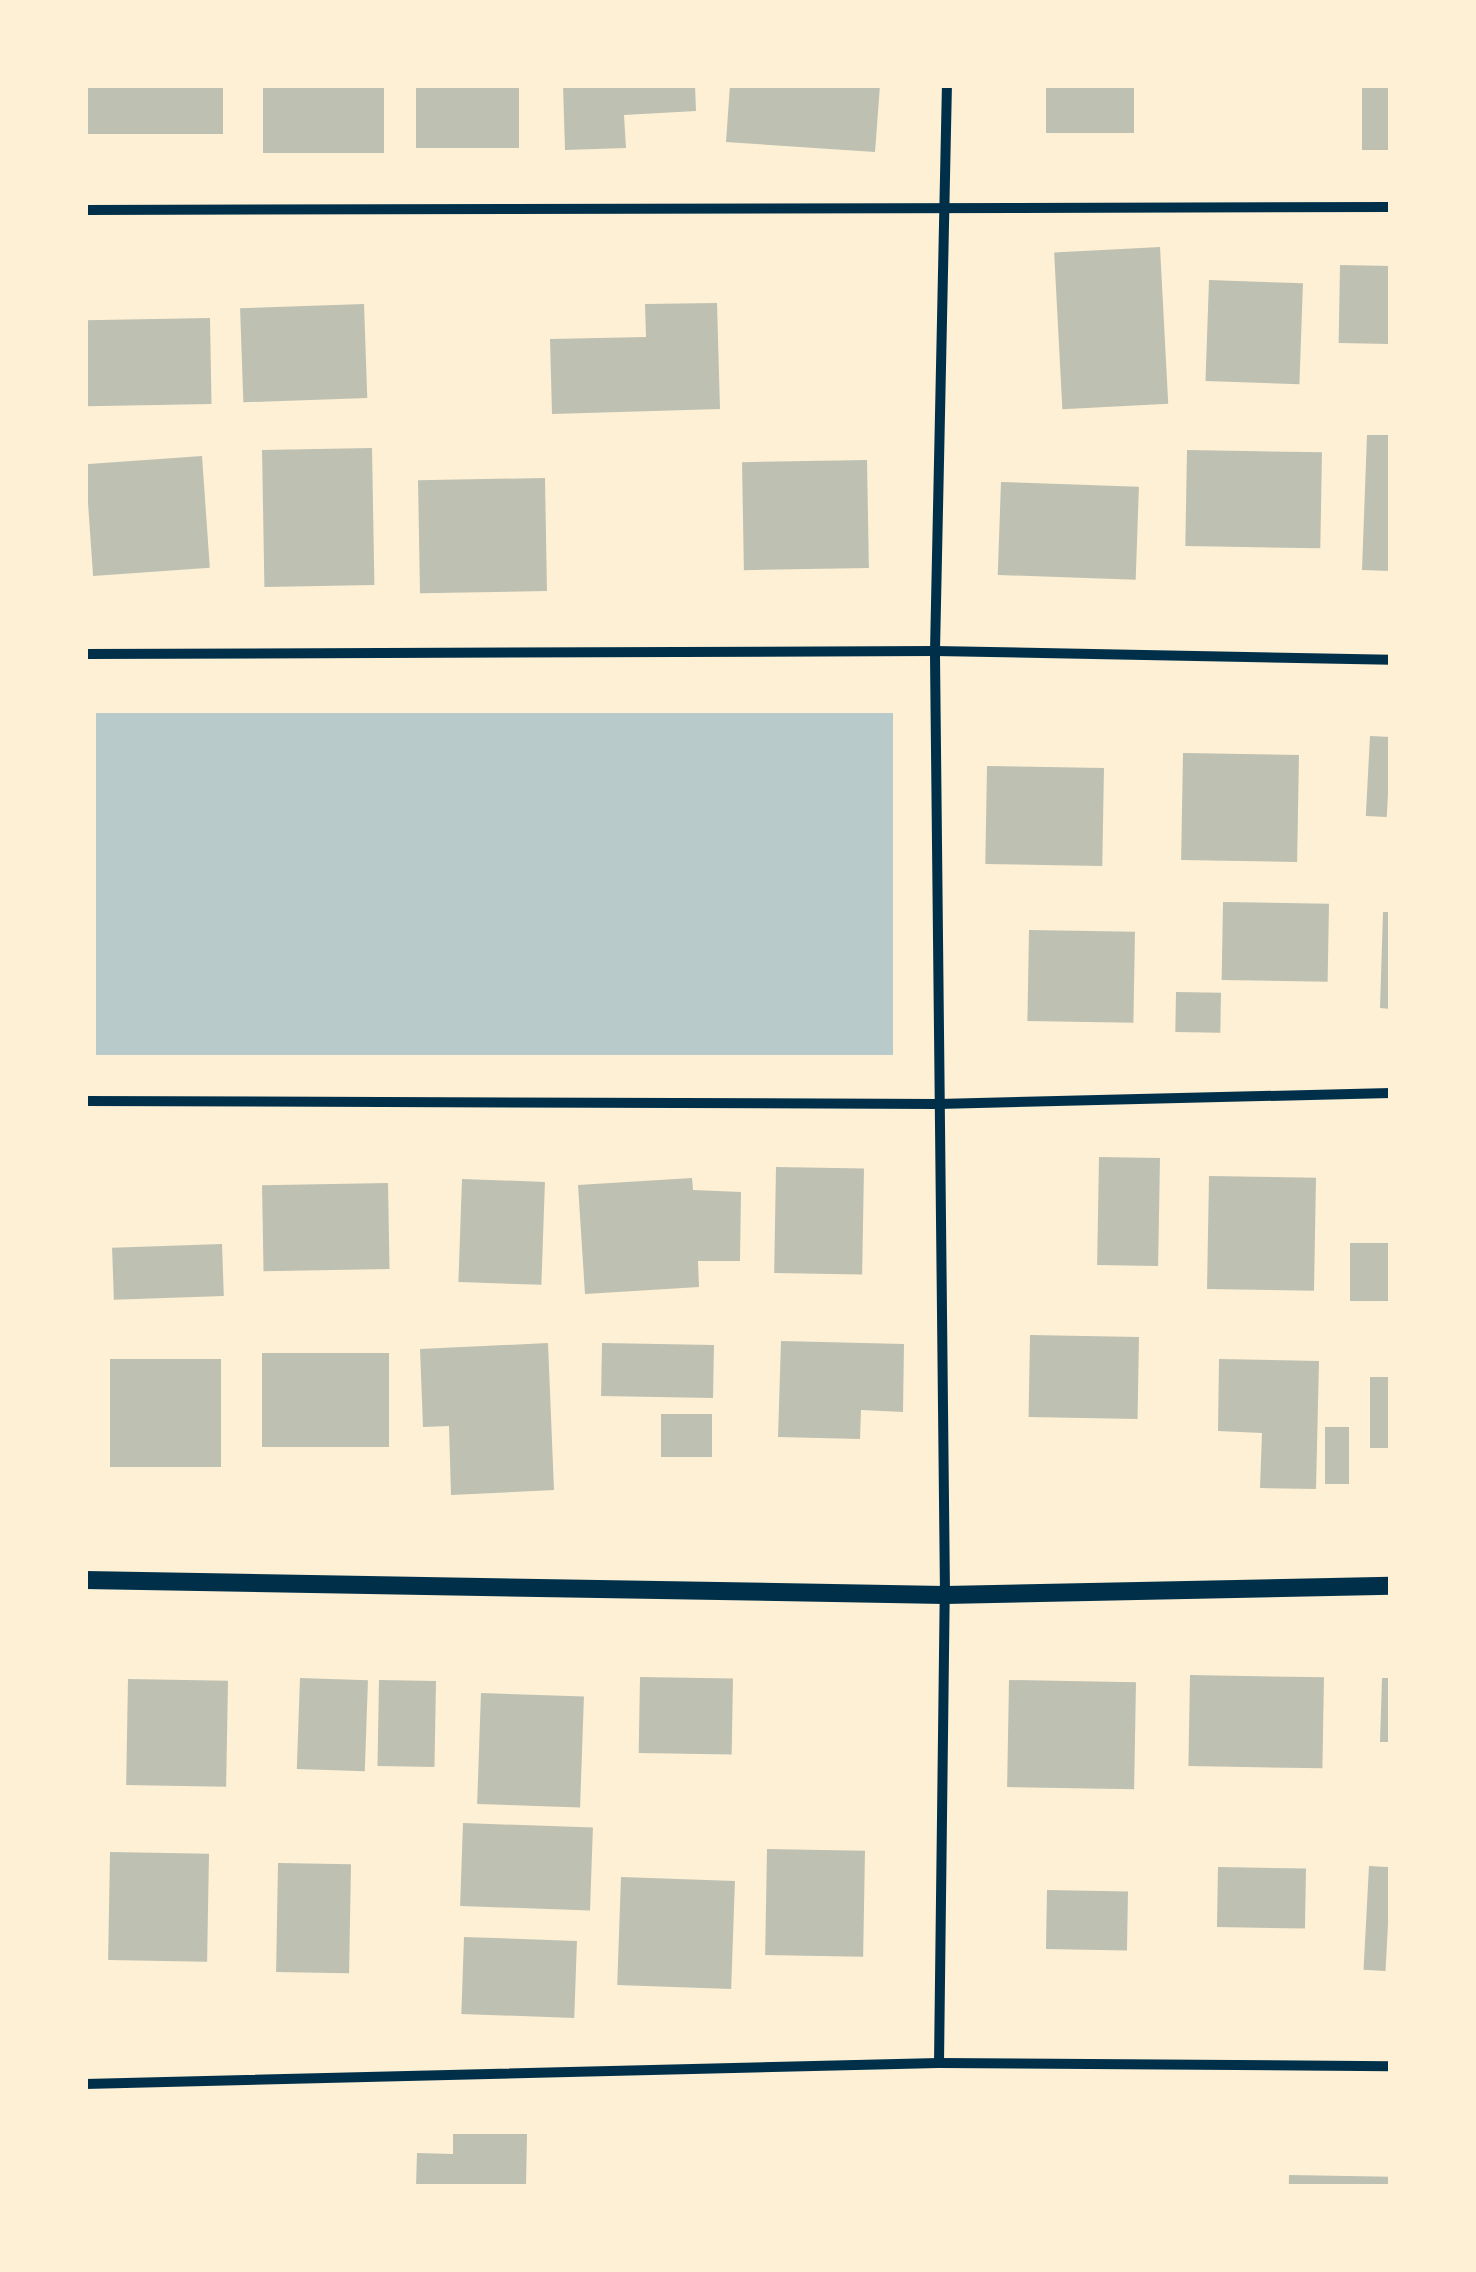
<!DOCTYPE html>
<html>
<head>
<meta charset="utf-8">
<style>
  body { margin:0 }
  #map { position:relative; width:1476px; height:2272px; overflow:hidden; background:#fdf0d5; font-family:Arial,sans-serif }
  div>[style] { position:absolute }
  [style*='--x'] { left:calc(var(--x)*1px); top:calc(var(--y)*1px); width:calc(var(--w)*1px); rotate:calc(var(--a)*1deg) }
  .green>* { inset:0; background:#b9caca; transform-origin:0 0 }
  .building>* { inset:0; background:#bec0b2; transform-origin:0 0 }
  .minor>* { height:10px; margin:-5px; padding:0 5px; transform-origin:5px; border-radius:5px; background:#003049 }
  .tertiary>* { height:18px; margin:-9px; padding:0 9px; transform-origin:9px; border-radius:9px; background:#003049 }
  span { translate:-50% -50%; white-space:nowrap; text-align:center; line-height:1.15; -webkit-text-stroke:9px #fdf0d5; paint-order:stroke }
  .frame { position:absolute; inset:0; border:88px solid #fdf0d5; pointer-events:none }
</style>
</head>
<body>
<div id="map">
  <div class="green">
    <div style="left:96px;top:713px;width:797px;height:342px"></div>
  </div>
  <div class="building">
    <div style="left:88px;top:85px;width:135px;height:49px"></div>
    <div style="left:263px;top:85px;width:121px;height:68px"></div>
    <div style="left:416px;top:85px;width:103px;height:63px"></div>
    <div style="clip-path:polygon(563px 85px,695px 85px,696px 111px,624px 115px,626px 148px,565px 150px)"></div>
    <div style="clip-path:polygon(730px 85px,880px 85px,875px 152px,726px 142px)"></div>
    <div style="left:1134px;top:85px;width:48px;height:88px;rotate:90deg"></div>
    <div style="left:1362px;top:85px;width:29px;height:65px"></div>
    <div style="left:1160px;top:247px;width:157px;height:106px;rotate:87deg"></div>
    <div style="left:1340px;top:265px;width:51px;height:78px;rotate:1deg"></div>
    <div style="left:1209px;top:280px;width:94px;height:101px;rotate:2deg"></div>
    <div style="clip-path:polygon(717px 303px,720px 409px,552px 414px,550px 339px,646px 337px,645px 304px)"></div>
    <div style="left:364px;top:304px;width:94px;height:124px;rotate:88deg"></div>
    <div style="left:210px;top:318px;width:86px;height:125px;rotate:89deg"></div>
    <div style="clip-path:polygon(1367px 435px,1391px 435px,1391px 571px,1362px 570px)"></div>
    <div style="left:372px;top:448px;width:137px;height:110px;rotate:89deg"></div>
    <div style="left:1187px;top:450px;width:135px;height:96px;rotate:1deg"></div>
    <div style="left:202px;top:456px;width:112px;height:117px;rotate:86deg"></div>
    <div style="left:867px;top:460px;width:108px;height:125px;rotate:89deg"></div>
    <div style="left:545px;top:478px;width:113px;height:127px;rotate:89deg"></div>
    <div style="left:1001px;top:482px;width:138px;height:93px;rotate:2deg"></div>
    <div style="left:1370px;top:736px;width:21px;height:80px;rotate:3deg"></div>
    <div style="left:1183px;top:753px;width:116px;height:107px;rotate:1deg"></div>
    <div style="left:987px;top:766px;width:117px;height:98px;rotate:1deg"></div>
    <div style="left:1223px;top:902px;width:106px;height:78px;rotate:1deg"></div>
    <div style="clip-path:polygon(1383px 912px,1391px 912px,1391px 1009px,1380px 1008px)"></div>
    <div style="left:1029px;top:930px;width:106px;height:91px;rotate:1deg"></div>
    <div style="left:1176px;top:992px;width:45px;height:40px;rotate:1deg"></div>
    <div style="left:1099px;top:1157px;width:61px;height:108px;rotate:1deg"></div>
    <div style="left:776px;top:1167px;width:88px;height:106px;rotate:1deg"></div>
    <div style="left:1209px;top:1176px;width:107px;height:113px;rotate:1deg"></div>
    <div style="clip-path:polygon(692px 1178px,693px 1190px,741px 1192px,740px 1261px,698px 1261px,699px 1287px,585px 1294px,578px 1185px)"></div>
    <div style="left:462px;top:1179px;width:83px;height:103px;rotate:2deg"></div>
    <div style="left:388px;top:1183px;width:86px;height:126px;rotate:89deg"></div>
    <div style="left:1350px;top:1243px;width:41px;height:58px"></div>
    <div style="left:222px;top:1244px;width:52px;height:110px;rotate:88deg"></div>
    <div style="left:1030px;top:1335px;width:109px;height:82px;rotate:1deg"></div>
    <div style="clip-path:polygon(781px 1341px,904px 1344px,903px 1412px,861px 1410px,860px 1439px,778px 1437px)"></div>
    <div style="clip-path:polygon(548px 1343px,554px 1490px,451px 1495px,449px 1426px,423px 1427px,420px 1349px)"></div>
    <div style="left:602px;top:1343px;width:112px;height:53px;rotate:1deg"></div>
    <div style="left:262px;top:1353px;width:127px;height:94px"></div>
    <div style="left:110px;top:1359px;width:111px;height:108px"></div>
    <div style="clip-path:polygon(1219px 1359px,1319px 1361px,1316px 1489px,1260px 1488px,1262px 1433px,1218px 1431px)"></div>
    <div style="left:1370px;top:1377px;width:21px;height:71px"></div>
    <div style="left:661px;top:1414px;width:51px;height:43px"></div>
    <div style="left:1325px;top:1427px;width:24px;height:57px"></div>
    <div style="left:1190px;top:1675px;width:134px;height:91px;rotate:1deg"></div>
    <div style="left:640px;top:1677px;width:93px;height:76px;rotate:1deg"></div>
    <div style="left:300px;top:1678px;width:68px;height:91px;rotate:2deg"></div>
    <div style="clip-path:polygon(1382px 1678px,1391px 1678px,1391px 1742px,1380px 1742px)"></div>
    <div style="left:128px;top:1679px;width:100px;height:106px;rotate:1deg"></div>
    <div style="left:379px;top:1680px;width:57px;height:86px;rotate:1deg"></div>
    <div style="left:1009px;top:1680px;width:127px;height:107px;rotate:1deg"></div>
    <div style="left:481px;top:1693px;width:103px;height:111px;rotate:2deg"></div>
    <div style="left:463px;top:1823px;width:130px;height:83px;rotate:2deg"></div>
    <div style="left:767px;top:1849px;width:98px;height:106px;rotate:1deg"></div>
    <div style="left:110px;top:1852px;width:99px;height:108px;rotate:1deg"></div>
    <div style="left:278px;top:1863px;width:73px;height:109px;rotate:1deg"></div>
    <div style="left:1369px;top:1866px;width:22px;height:104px;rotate:3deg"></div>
    <div style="left:1218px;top:1867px;width:88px;height:60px;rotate:1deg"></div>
    <div style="left:621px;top:1877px;width:114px;height:108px;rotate:2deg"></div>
    <div style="left:1047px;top:1890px;width:81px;height:59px;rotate:1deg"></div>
    <div style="left:464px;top:1937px;width:113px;height:77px;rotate:2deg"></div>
    <div style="clip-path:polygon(453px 2134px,527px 2134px,526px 2187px,416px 2187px,417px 2153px,453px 2154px)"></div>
    <div style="left:1289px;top:2175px;width:102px;height:12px;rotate:1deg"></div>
  </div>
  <div class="minor">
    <div style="--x:85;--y:210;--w:1306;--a:-0.13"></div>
    <div style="--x:85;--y:654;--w:850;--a:-0.2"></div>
    <div style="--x:935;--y:651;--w:456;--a:1.1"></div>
    <div style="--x:85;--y:1101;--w:853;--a:0.2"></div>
    <div style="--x:938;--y:1104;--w:453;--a:-1.4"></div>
    <div style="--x:939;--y:2063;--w:468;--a:-89.3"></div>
    <div style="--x:945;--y:1595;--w:944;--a:-90.61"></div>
    <div style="--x:935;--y:651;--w:566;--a:-88.79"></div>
    <div style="--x:85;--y:2084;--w:854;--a:-1.41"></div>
    <div style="--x:939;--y:2063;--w:452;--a:0.4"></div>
  </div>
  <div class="tertiary">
    <div style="--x:85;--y:1580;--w:860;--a:1"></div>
    <div style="--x:945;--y:1595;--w:446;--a:-1.2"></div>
  </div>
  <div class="frame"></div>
</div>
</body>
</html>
